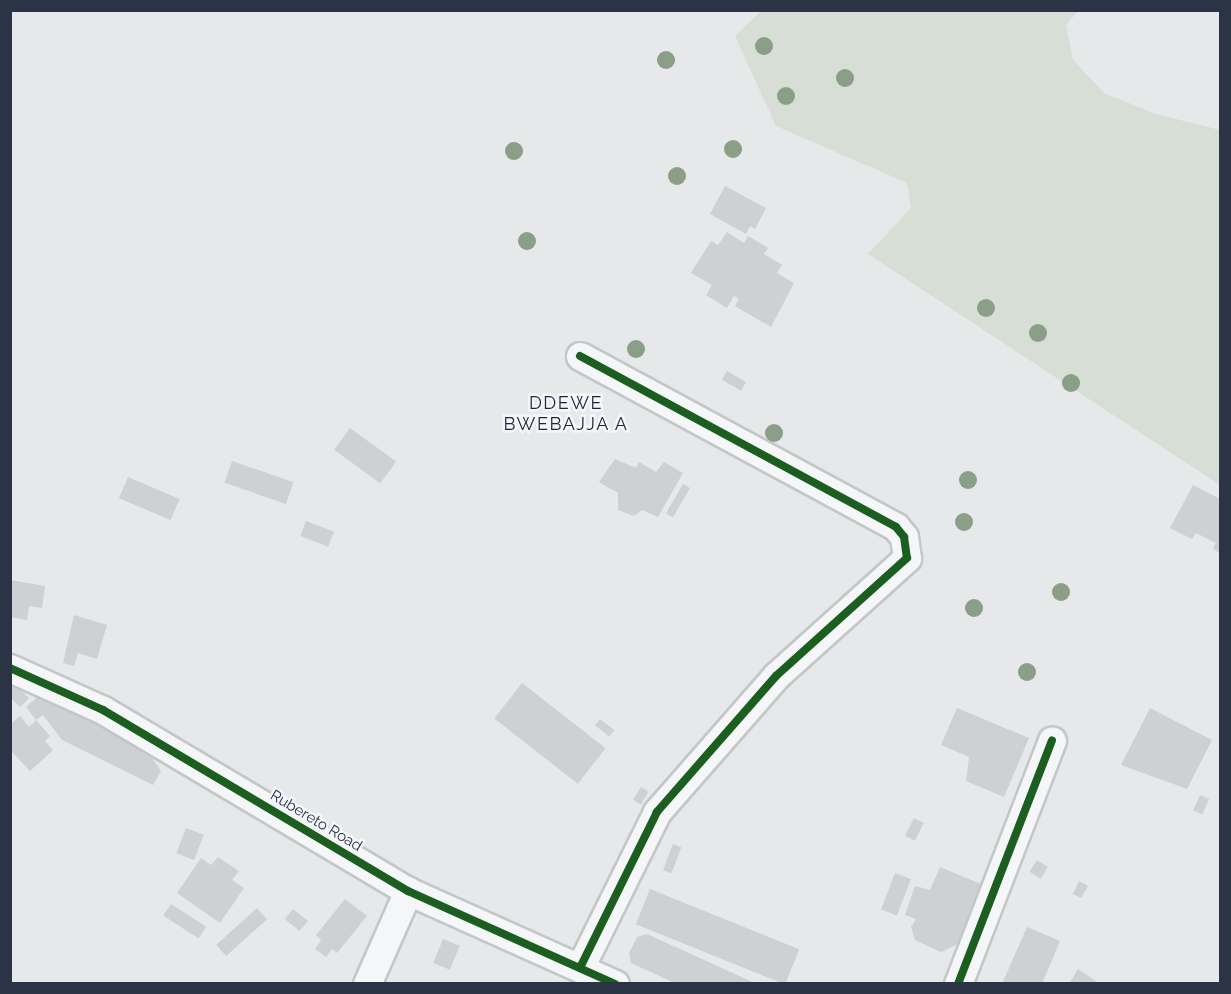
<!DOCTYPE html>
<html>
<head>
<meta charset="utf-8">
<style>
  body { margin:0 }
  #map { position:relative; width:1231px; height:994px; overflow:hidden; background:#e6e8ea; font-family:Raleway,sans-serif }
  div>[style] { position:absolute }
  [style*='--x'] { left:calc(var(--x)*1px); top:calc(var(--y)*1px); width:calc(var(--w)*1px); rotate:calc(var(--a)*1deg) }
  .green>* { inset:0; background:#d6ded6 }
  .building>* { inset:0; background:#ced0d3; transform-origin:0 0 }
  .roads { filter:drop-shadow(2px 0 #c4c6c8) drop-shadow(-2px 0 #c4c6c8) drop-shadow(0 2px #c4c6c8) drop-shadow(0 -2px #c4c6c8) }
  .street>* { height:27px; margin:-13.5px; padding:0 13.5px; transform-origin:13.5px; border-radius:13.5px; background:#f5f6f7 }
  .cycleway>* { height:8px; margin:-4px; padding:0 4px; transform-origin:4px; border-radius:4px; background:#1b5e20 }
  .trees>* { width:18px; height:18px; margin:-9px; border-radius:50%; background:#8a9e88 }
  span { translate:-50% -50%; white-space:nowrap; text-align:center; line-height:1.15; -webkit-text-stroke:5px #f4f6f9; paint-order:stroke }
  .street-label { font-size:15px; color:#2b3445 }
  .quarter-label { font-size:18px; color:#1d2536; letter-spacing:1.5px }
  .frame { position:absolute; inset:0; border:12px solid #2b3445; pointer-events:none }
</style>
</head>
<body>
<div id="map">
  <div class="green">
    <div style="clip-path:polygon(761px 11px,1078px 11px,1066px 25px,1073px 60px,1104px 93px,1156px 114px,1220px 130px,1220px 485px,868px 254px,911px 208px,907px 183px,776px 126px,735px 36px)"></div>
  </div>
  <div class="building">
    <div style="clip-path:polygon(725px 186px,766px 208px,755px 229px,750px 226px,746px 234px,710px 214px)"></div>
    <div style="clip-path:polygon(727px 232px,744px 243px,748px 236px,768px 248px,764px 254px,782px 265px,777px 273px,794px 283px,771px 327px,735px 306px,739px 299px,734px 296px,727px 308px,706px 295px,712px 285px,691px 273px,711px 241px,718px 245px)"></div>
    <div style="left:727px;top:371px;width:22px;height:10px;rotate:30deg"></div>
    <div style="left:350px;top:428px;width:57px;height:27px;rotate:36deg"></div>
    <div style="clip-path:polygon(615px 459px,636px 468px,639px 462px,656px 472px,664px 462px,683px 473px,658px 517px,642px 510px,634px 516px,618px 510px,618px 493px,599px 482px)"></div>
    <div style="left:232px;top:461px;width:65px;height:23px;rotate:19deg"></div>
    <div style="left:128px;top:477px;width:56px;height:23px;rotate:23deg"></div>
    <div style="left:683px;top:484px;width:8px;height:34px;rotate:30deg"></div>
    <div style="clip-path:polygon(1193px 485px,1220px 499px,1220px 553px,1213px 549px,1216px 543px,1196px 533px,1192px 539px,1170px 528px)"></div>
    <div style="left:306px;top:521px;width:30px;height:16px;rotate:21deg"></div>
    <div style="clip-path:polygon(10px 580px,45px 586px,42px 608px,29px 606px,27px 620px,10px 617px)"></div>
    <div style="clip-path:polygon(74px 615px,107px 625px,97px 659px,78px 653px,74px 666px,63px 663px)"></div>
    <div style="clip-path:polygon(10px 680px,29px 698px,20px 707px,10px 697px)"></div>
    <div style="left:522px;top:683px;width:106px;height:45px;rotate:38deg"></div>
    <div style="clip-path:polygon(47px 689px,157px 747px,151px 756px,161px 771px,153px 785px,62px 740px,43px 715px,36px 720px,26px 707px)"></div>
    <div style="clip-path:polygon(957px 708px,1029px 738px,1004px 797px,966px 781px,969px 757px,941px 745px)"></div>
    <div style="clip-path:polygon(1150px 708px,1212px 740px,1187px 789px,1121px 765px)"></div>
    <div style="clip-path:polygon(20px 716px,29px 727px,36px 720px,50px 736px,45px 741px,53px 750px,30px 771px,10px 750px,10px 725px)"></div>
    <div style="left:600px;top:719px;width:18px;height:8px;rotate:38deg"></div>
    <div style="left:641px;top:787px;width:9px;height:15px;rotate:32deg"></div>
    <div style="left:1200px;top:795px;width:10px;height:17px;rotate:24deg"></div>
    <div style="left:914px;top:818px;width:11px;height:20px;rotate:27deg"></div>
    <div style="left:186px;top:828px;width:19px;height:27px;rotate:21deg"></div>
    <div style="left:673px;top:844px;width:9px;height:28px;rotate:21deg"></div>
    <div style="clip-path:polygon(218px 857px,239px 871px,232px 880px,244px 888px,220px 923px,177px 893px,201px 858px,211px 865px)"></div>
    <div style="left:1037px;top:860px;width:13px;height:14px;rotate:32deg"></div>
    <div style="clip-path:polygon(940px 867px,988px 887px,956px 945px,941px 952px,915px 940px,911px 927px,916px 919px,905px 915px,915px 886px,930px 890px)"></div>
    <div style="left:895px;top:873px;width:17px;height:39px;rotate:21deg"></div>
    <div style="clip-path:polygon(1079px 881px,1088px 886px,1081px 898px,1073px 894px)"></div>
    <div style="left:650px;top:889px;width:161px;height:38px;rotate:22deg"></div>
    <div style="clip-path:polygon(345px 899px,367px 916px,337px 953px,332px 949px,326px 957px,315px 949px,321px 940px,316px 935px)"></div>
    <div style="left:171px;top:904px;width:42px;height:14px;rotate:33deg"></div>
    <div style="left:257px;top:908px;width:15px;height:55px;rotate:48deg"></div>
    <div style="left:293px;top:909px;width:19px;height:13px;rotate:39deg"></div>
    <div style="clip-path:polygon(1027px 927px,1060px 941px,1042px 984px,1002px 984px)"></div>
    <div style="clip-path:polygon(647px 934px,757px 984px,677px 984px,631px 963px,629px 953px,637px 937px)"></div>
    <div style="left:443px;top:939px;width:18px;height:26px;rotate:22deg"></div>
    <div style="clip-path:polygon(1078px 969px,1100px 984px,1069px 984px)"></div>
  </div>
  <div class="roads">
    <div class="street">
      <div style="--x:580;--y:356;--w:359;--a:28.4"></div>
      <div style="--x:896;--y:527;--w:13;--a:51"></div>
      <div style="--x:904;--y:537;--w:21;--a:82"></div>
      <div style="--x:907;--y:558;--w:176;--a:138"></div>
      <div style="--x:776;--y:676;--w:181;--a:131.2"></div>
      <div style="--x:657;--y:812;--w:174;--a:116.3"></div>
      <div style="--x:10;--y:668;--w:102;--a:24.3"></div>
      <div style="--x:103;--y:710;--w:355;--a:30.7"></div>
      <div style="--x:408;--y:891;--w:227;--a:24.2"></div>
      <div style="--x:367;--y:984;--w:102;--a:-66.2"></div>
      <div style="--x:958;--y:984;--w:261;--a:-68.9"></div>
    </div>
  </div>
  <div class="cycleway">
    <div style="--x:580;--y:356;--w:359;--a:28.4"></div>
    <div style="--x:896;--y:527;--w:13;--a:51"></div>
    <div style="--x:904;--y:537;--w:21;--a:82"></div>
    <div style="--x:907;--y:558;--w:176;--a:138"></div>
    <div style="--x:776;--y:676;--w:181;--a:131.2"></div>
    <div style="--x:657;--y:812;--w:174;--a:116.3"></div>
    <div style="--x:10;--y:668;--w:102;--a:24.3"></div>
    <div style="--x:103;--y:710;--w:355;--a:30.7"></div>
    <div style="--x:408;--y:891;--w:227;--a:24.2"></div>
    <div style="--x:958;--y:984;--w:261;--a:-68.9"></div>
  </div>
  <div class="trees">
    <div style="left:764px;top:46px"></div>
    <div style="left:666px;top:60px"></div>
    <div style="left:845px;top:78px"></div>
    <div style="left:786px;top:96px"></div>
    <div style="left:733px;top:149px"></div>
    <div style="left:514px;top:151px"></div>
    <div style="left:677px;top:176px"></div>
    <div style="left:527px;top:241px"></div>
    <div style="left:986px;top:308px"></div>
    <div style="left:1038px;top:333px"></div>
    <div style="left:636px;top:349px"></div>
    <div style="left:1071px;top:383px"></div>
    <div style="left:774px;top:433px"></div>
    <div style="left:968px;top:480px"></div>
    <div style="left:964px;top:522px"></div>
    <div style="left:1061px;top:592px"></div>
    <div style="left:974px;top:608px"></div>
    <div style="left:1027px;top:672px"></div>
  </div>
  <div class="street-label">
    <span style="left:316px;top:821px;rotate:31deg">Rubereto Road</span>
  </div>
  <div class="quarter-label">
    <span style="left:566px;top:414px">DDEWE<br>BWEBAJJA A</span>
  </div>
  <div class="frame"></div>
</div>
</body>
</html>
